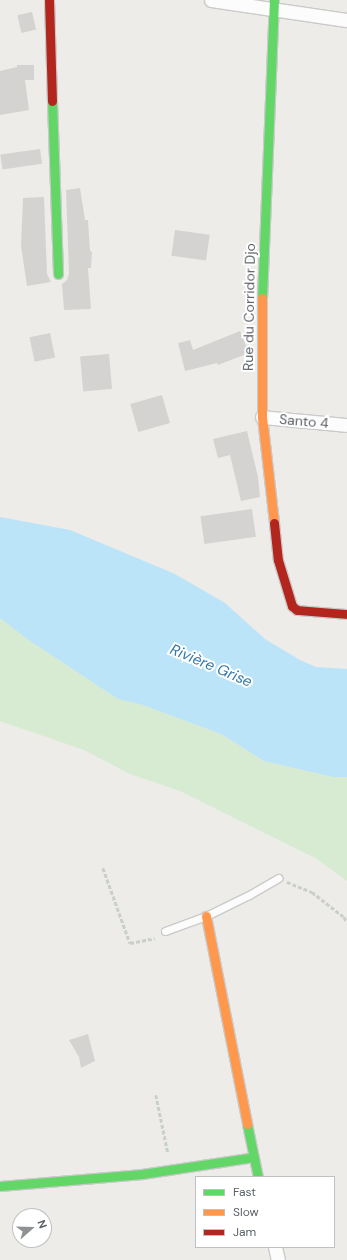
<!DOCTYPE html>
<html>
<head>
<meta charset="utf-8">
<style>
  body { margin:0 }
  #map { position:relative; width:347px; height:1260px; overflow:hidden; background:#edece8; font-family:"DM Sans",sans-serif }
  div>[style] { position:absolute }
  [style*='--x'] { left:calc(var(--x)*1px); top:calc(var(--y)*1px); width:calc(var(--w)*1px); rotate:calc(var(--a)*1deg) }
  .green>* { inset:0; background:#d6ebd1 }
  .water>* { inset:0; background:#bbe4f8 }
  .building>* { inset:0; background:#d5d3d1; transform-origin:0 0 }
  .path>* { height:2.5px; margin-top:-1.25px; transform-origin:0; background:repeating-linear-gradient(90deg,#c9cfcb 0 4px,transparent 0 6px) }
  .roads { filter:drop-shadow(1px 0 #cacaca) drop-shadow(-1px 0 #cacaca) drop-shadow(0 1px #cacaca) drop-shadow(0 -1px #cacaca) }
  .lane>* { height:7px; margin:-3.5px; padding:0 3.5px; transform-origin:3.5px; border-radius:3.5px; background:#fcfcfc }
  .street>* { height:13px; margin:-6.5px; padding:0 6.5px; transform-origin:6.5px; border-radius:6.5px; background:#fcfcfc }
  .fast>* { height:9px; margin:-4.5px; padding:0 4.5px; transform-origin:4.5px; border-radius:4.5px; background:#63d668 }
  .slow>* { height:9px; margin:-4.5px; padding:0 4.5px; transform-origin:4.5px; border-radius:4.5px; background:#ff974d }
  .jam>* { height:9px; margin:-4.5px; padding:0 4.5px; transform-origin:4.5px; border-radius:4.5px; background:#b3261e }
  span { translate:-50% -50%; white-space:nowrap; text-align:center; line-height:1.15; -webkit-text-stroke:4px #fff; paint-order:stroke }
  .street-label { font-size:14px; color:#5c6267 }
  .water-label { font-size:15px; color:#3379a9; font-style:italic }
  .legend { position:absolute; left:195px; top:1176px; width:140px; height:72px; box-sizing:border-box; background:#fff; border:1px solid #bec0c2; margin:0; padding:5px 7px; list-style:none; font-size:12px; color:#5c6267 }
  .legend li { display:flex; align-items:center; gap:8px; height:20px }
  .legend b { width:20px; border:1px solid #bec0c2 }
  .north { position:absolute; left:12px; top:1208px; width:40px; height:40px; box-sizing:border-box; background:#fff; border:1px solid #bec0c2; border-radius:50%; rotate:70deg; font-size:11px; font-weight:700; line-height:16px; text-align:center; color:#5c6267 }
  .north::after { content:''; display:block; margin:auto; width:14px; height:18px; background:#8f9294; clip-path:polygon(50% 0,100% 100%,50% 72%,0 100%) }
</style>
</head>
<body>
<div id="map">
  <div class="green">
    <div style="clip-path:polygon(0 618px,27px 639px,118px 699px,143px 705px,221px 734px,264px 761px,333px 777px,347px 777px,347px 881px,317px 859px,180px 791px,130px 774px,84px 750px,0 721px)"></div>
  </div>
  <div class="water">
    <div style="clip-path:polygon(0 517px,70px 530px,175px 574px,225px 603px,265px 639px,300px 660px,316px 667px,347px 669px,347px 777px,333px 777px,264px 761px,221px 734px,143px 705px,118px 699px,27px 639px,0 618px)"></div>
  </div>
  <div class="building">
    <div style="left:32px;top:12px;width:18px;height:15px;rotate:77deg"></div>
    <div style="clip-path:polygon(17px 65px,34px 65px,34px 80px,25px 80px,29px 110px,0 115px,0 71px,17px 67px)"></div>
    <div style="left:40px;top:149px;width:15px;height:40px;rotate:82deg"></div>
    <div style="clip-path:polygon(80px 188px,85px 220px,88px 220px,90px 251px,92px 252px,91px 268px,88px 268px,91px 309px,64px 310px,62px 284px,67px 280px,69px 274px,66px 190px)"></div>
    <div style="clip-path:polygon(44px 197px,47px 274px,51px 282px,27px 286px,21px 246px,23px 198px)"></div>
    <div style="left:175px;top:230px;width:35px;height:26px;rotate:8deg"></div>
    <div style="clip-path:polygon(240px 331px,249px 353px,218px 365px,217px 363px,185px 371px,178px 343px,190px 340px,193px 350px)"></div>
    <div style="left:50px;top:333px;width:25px;height:21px;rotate:78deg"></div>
    <div style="left:109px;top:354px;width:35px;height:29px;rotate:85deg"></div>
    <div style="left:162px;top:395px;width:29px;height:33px;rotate:74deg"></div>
    <div style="clip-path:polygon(247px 431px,258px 477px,260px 497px,241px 501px,230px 455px,218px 458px,213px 439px)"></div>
    <div style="left:252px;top:509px;width:28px;height:52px;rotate:82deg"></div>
    <div style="clip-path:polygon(88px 1034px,95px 1061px,81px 1068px,79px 1057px,69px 1040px)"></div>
  </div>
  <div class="path">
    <div style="--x:103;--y:868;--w:80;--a:70.2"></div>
    <div style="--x:130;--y:943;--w:25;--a:-11"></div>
    <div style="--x:287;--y:882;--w:27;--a:22"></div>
    <div style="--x:312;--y:892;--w:41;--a:38"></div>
    <div style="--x:344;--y:917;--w:6;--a:59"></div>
    <div style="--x:156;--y:1095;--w:59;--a:78.3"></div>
  </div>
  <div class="roads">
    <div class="lane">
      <div style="--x:165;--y:931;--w:44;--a:-20.1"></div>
      <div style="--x:206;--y:916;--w:48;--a:-26"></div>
      <div style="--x:249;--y:895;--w:34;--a:-30"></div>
    </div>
    <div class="street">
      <div style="--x:211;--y:0;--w:137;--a:8.4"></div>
      <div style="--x:262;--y:417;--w:85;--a:5.4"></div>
      <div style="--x:275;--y:1247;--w:13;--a:77"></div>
    </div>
    <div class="fast">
      <div style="--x:52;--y:101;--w:173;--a:88"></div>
      <div style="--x:262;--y:298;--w:298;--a:-87.7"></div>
      <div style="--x:247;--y:1124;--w:54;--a:78.3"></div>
      <div style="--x:0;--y:1186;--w:143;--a:-4.8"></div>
      <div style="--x:142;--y:1174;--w:113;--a:-8.6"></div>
    </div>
    <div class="slow">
      <div style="--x:262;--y:298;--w:119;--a:90"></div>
      <div style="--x:262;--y:417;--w:107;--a:83.5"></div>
      <div style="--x:206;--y:916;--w:212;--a:78.8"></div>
    </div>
    <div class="jam">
      <div style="--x:49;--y:0;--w:101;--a:88.3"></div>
      <div style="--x:274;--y:523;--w:37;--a:84"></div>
      <div style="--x:278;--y:560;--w:48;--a:73.1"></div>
      <div style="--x:292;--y:606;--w:6;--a:39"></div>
      <div style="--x:297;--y:610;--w:50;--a:4.6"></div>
    </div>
  </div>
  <div class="street-label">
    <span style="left:249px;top:307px;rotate:-89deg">Rue du Corridor Djo</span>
    <span style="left:304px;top:421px;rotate:5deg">Santo 4</span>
  </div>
  <div class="water-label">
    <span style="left:211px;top:666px;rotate:23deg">Rivière Grise</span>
  </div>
  <ul class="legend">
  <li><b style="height:5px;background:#63d668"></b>Fast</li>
  <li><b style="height:5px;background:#ff974d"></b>Slow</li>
  <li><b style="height:5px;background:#b3261e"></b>Jam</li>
  </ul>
  <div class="north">N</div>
</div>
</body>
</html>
